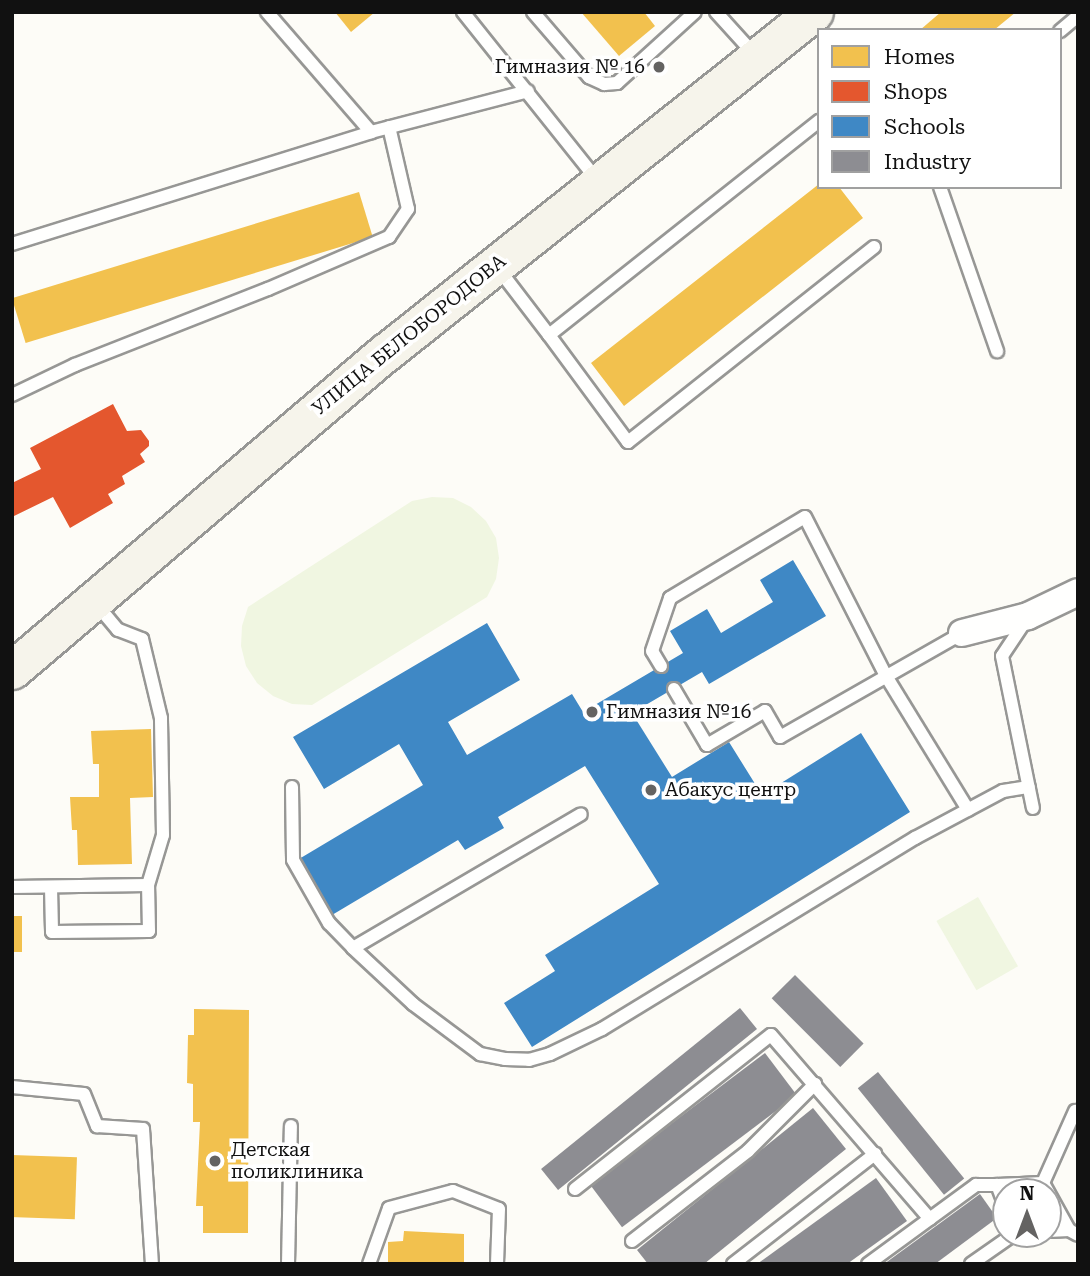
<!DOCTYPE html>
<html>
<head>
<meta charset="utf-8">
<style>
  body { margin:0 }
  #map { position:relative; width:1090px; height:1276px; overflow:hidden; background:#fdfcf7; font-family:"Roboto Serif",serif }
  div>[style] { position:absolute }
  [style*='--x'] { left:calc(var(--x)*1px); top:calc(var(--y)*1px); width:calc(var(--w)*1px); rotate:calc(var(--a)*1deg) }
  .pitch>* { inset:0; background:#f0f6e1; transform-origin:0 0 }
  .homes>* { inset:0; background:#f2c14e; transform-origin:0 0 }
  .shops>* { inset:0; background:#e4572e }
  .schools>* { inset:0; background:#3f88c5 }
  .industry>* { inset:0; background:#8d8d92; transform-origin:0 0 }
  .roads { filter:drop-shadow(2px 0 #979795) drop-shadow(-2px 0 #979795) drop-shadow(0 2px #979795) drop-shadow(0 -2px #979795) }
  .lane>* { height:12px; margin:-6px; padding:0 6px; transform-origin:6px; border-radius:6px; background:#fffffe }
  .street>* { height:26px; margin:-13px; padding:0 13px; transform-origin:13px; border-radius:13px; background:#fffffe }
  .secondary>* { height:37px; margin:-18.5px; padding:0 18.5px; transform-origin:18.5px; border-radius:18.5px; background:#f6f4eb }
  .dots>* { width:19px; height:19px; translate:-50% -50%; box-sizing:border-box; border:4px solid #fff; border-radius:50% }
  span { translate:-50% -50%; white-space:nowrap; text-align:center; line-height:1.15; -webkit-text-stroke:7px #fff; paint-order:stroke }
  .poi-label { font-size:19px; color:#111 }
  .right { translate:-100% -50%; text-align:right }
  .left { translate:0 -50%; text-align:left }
  .street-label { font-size:19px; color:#111 }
  .frame { position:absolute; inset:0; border:14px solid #111; pointer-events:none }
  .legend { position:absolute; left:817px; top:28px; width:245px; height:161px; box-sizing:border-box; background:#fff; border:2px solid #a0a0a0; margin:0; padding:9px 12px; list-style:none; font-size:21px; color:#111 }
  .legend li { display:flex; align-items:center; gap:14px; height:35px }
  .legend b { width:35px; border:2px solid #a0a0a0 }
  .north { position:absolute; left:992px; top:1178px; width:70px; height:70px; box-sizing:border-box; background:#fff; border:2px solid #a0a0a0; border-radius:50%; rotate:0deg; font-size:19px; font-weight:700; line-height:28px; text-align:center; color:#111 }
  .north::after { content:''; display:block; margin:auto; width:24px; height:32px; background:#646362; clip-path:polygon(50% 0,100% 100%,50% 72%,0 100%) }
</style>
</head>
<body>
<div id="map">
  <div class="pitch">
    <div style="clip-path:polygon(432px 497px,453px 498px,471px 507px,486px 521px,496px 538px,499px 558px,496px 579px,487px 597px,312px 705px,292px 704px,273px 696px,257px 683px,246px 666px,241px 646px,242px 626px,248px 607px,412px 501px)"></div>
    <div style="left:978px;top:897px;width:80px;height:48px;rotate:60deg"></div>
  </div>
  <div class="homes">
    <div style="clip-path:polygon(335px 12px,375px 12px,351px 32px)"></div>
    <div style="clip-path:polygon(581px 12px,644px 12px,655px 26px,619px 56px)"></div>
    <div style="clip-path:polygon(941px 12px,1016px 12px,994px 30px,920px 30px)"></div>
    <div style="clip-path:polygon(819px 184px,819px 187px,839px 187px,863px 218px,624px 406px,591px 363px)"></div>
    <div style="left:359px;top:192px;width:47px;height:363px;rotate:73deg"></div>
    <div style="clip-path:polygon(151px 729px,153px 797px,130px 798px,132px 864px,78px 865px,77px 830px,72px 830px,70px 797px,99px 797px,99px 764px,93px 764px,91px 731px)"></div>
    <div style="left:12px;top:916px;width:10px;height:36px"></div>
    <div style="clip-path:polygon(194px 1009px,249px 1010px,248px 1233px,203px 1233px,203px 1206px,196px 1206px,200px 1122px,193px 1122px,193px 1084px,187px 1083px,188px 1035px,194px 1035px)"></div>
    <div style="left:12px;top:1155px;width:65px;height:62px;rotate:2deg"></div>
    <div style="clip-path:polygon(404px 1231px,464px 1234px,464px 1264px,388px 1264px,388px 1242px,403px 1241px)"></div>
  </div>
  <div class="shops">
    <div style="clip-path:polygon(113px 404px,127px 431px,141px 430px,149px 441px,149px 446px,140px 454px,145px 462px,122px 476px,125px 484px,108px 494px,113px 503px,70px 528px,53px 497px,12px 517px,12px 483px,41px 469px,30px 448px)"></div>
  </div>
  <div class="schools">
    <div style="clip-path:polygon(793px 560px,826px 616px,709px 684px,702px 672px,632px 713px,672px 777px,729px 742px,762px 795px,861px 733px,910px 812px,532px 1047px,504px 1003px,555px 971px,545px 955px,659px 884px,585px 766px,498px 817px,504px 828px,465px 850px,458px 840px,332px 915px,299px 859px,423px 785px,399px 744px,324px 789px,293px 737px,487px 623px,520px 680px,448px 722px,467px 755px,572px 694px,583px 712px,683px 653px,670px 631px,707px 609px,721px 633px,773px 602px,760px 580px)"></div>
  </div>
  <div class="industry">
    <div style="left:795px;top:975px;width:97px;height:33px;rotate:45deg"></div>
    <div style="left:740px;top:1008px;width:27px;height:256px;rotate:51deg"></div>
    <div style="left:765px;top:1053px;width:53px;height:219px;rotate:53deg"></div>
    <div style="left:878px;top:1072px;width:137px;height:26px;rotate:51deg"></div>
    <div style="clip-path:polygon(813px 1108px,846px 1149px,704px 1264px,648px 1264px,637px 1250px)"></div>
    <div style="clip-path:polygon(876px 1178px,907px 1221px,847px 1264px,757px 1264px)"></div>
    <div style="clip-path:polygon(980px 1194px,997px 1218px,935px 1264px,884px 1264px)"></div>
  </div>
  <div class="roads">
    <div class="lane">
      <div style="--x:267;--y:12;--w:159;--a:49.1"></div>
      <div style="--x:463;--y:12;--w:216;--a:51.4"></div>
      <div style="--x:533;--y:12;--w:86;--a:49.3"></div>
      <div style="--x:589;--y:77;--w:17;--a:25"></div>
      <div style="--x:604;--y:84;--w:13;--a:-4"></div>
      <div style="--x:617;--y:83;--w:105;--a:-42.3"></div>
      <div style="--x:716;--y:12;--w:58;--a:47.8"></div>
      <div style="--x:1060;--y:31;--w:23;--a:-40"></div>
      <div style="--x:940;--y:187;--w:174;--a:70.8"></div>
      <div style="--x:12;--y:244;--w:376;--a:-17.3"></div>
      <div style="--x:371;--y:132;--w:162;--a:-14.6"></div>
      <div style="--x:497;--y:267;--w:86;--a:52.6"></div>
      <div style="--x:549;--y:335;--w:345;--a:-38.4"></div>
      <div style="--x:549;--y:335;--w:133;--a:53.6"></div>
      <div style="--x:628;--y:442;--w:314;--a:-38.4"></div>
      <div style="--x:12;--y:395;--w:70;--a:-25.5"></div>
      <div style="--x:75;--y:365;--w:207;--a:-21.5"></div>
      <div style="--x:268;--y:289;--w:132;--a:-23.3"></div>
      <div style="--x:389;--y:237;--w:34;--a:-56"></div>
      <div style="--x:408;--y:209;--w:84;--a:-103"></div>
      <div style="--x:1026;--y:620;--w:43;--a:123.7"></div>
      <div style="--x:1002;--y:656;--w:155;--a:78.5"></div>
      <div style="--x:661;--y:666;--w:17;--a:-121"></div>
      <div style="--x:652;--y:651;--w:56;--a:-71.2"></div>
      <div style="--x:670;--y:598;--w:157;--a:-31"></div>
      <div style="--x:805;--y:517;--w:178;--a:63"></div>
      <div style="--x:886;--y:676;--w:157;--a:58.5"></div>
      <div style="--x:674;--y:689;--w:65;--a:59.5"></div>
      <div style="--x:707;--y:745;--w:67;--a:-30.4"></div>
      <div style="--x:765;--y:711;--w:30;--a:60"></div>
      <div style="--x:780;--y:737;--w:210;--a:-29.7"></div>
      <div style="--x:292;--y:787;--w:73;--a:89.2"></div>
      <div style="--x:293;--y:860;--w:73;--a:60.3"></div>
      <div style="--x:329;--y:923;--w:35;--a:46"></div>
      <div style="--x:353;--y:948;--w:264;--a:-30.4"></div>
      <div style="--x:12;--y:887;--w:136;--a:-0.8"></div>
      <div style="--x:148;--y:885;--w:52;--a:-73.3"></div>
      <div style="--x:163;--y:835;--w:117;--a:-91"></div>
      <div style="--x:161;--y:718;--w:81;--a:-103.5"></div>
      <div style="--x:142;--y:639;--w:26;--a:-159"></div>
      <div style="--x:118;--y:630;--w:34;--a:-130"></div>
      <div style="--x:51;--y:887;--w:45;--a:88.7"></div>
      <div style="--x:52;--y:932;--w:97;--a:-0.6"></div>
      <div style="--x:149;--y:931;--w:46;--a:-91.2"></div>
      <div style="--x:353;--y:948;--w:82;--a:43"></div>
      <div style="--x:413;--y:1004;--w:84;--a:36.7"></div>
      <div style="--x:480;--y:1054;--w:25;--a:11"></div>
      <div style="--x:505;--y:1059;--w:24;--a:2"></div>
      <div style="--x:529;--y:1060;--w:22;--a:-16"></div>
      <div style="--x:550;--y:1054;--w:58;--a:-25.7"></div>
      <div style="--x:602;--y:1029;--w:367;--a:-31.4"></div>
      <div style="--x:915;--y:838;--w:100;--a:-28.1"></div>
      <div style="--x:1003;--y:791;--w:26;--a:-9"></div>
      <div style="--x:12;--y:1087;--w:72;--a:5.6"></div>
      <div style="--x:84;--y:1094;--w:35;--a:68"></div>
      <div style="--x:97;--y:1126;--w:46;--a:3.7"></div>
      <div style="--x:143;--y:1129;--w:135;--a:86.2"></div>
      <div style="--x:575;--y:1189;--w:249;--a:-38.2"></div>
      <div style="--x:771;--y:1035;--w:243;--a:49.2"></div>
      <div style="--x:1006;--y:1208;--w:25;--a:-111"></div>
      <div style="--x:997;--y:1185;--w:46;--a:-2.5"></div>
      <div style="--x:1069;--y:1230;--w:54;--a:-119"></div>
      <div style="--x:1043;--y:1183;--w:79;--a:-66"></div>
      <div style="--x:1048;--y:1231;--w:21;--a:-3"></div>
      <div style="--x:1069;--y:1230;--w:10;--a:29"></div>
      <div style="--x:632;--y:1241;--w:147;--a:-37.8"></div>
      <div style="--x:748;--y:1151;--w:95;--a:-45"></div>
      <div style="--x:288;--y:1264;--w:138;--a:-88.8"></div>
      <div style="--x:369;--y:1264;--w:59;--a:-70.3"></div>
      <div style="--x:389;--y:1208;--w:66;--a:-14.9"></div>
      <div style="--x:453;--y:1191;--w:49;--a:21.4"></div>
      <div style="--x:499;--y:1209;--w:55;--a:92.1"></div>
      <div style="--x:733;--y:1264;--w:180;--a:-37.8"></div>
      <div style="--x:868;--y:1264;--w:134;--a:-36.2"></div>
      <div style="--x:976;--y:1185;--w:21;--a:0"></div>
      <div style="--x:971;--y:1264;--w:52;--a:-34.9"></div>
    </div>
    <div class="street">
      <div style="--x:962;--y:633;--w:68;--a:-14.4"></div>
      <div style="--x:1028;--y:616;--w:55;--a:-25.6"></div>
    </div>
    <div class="secondary">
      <div style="--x:12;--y:670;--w:490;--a:-40.4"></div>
      <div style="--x:385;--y:353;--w:548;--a:-38.48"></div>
    </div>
  </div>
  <div class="dots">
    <div style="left:659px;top:67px;background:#646362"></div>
    <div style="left:592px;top:712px;background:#646362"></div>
    <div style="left:651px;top:790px;background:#646362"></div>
    <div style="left:215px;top:1161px;background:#646362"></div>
  </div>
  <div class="poi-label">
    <span class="right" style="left:645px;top:67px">Гимназия № 16</span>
    <span class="left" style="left:606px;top:712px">Гимназия №16</span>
    <span class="left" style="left:665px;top:790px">Абакус центр</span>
    <span class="left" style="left:231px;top:1161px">Детская<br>поликлиника</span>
  </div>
  <div class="street-label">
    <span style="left:409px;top:335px;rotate:-39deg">УЛИЦА БЕЛОБОРОДОВА</span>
  </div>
  <div class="frame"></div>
  <ul class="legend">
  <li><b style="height:19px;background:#f2c14e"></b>Homes</li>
  <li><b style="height:19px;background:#e4572e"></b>Shops</li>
  <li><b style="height:19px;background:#3f88c5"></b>Schools</li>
  <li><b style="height:19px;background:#8d8d92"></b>Industry</li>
  </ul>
  <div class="north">N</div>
</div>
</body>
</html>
